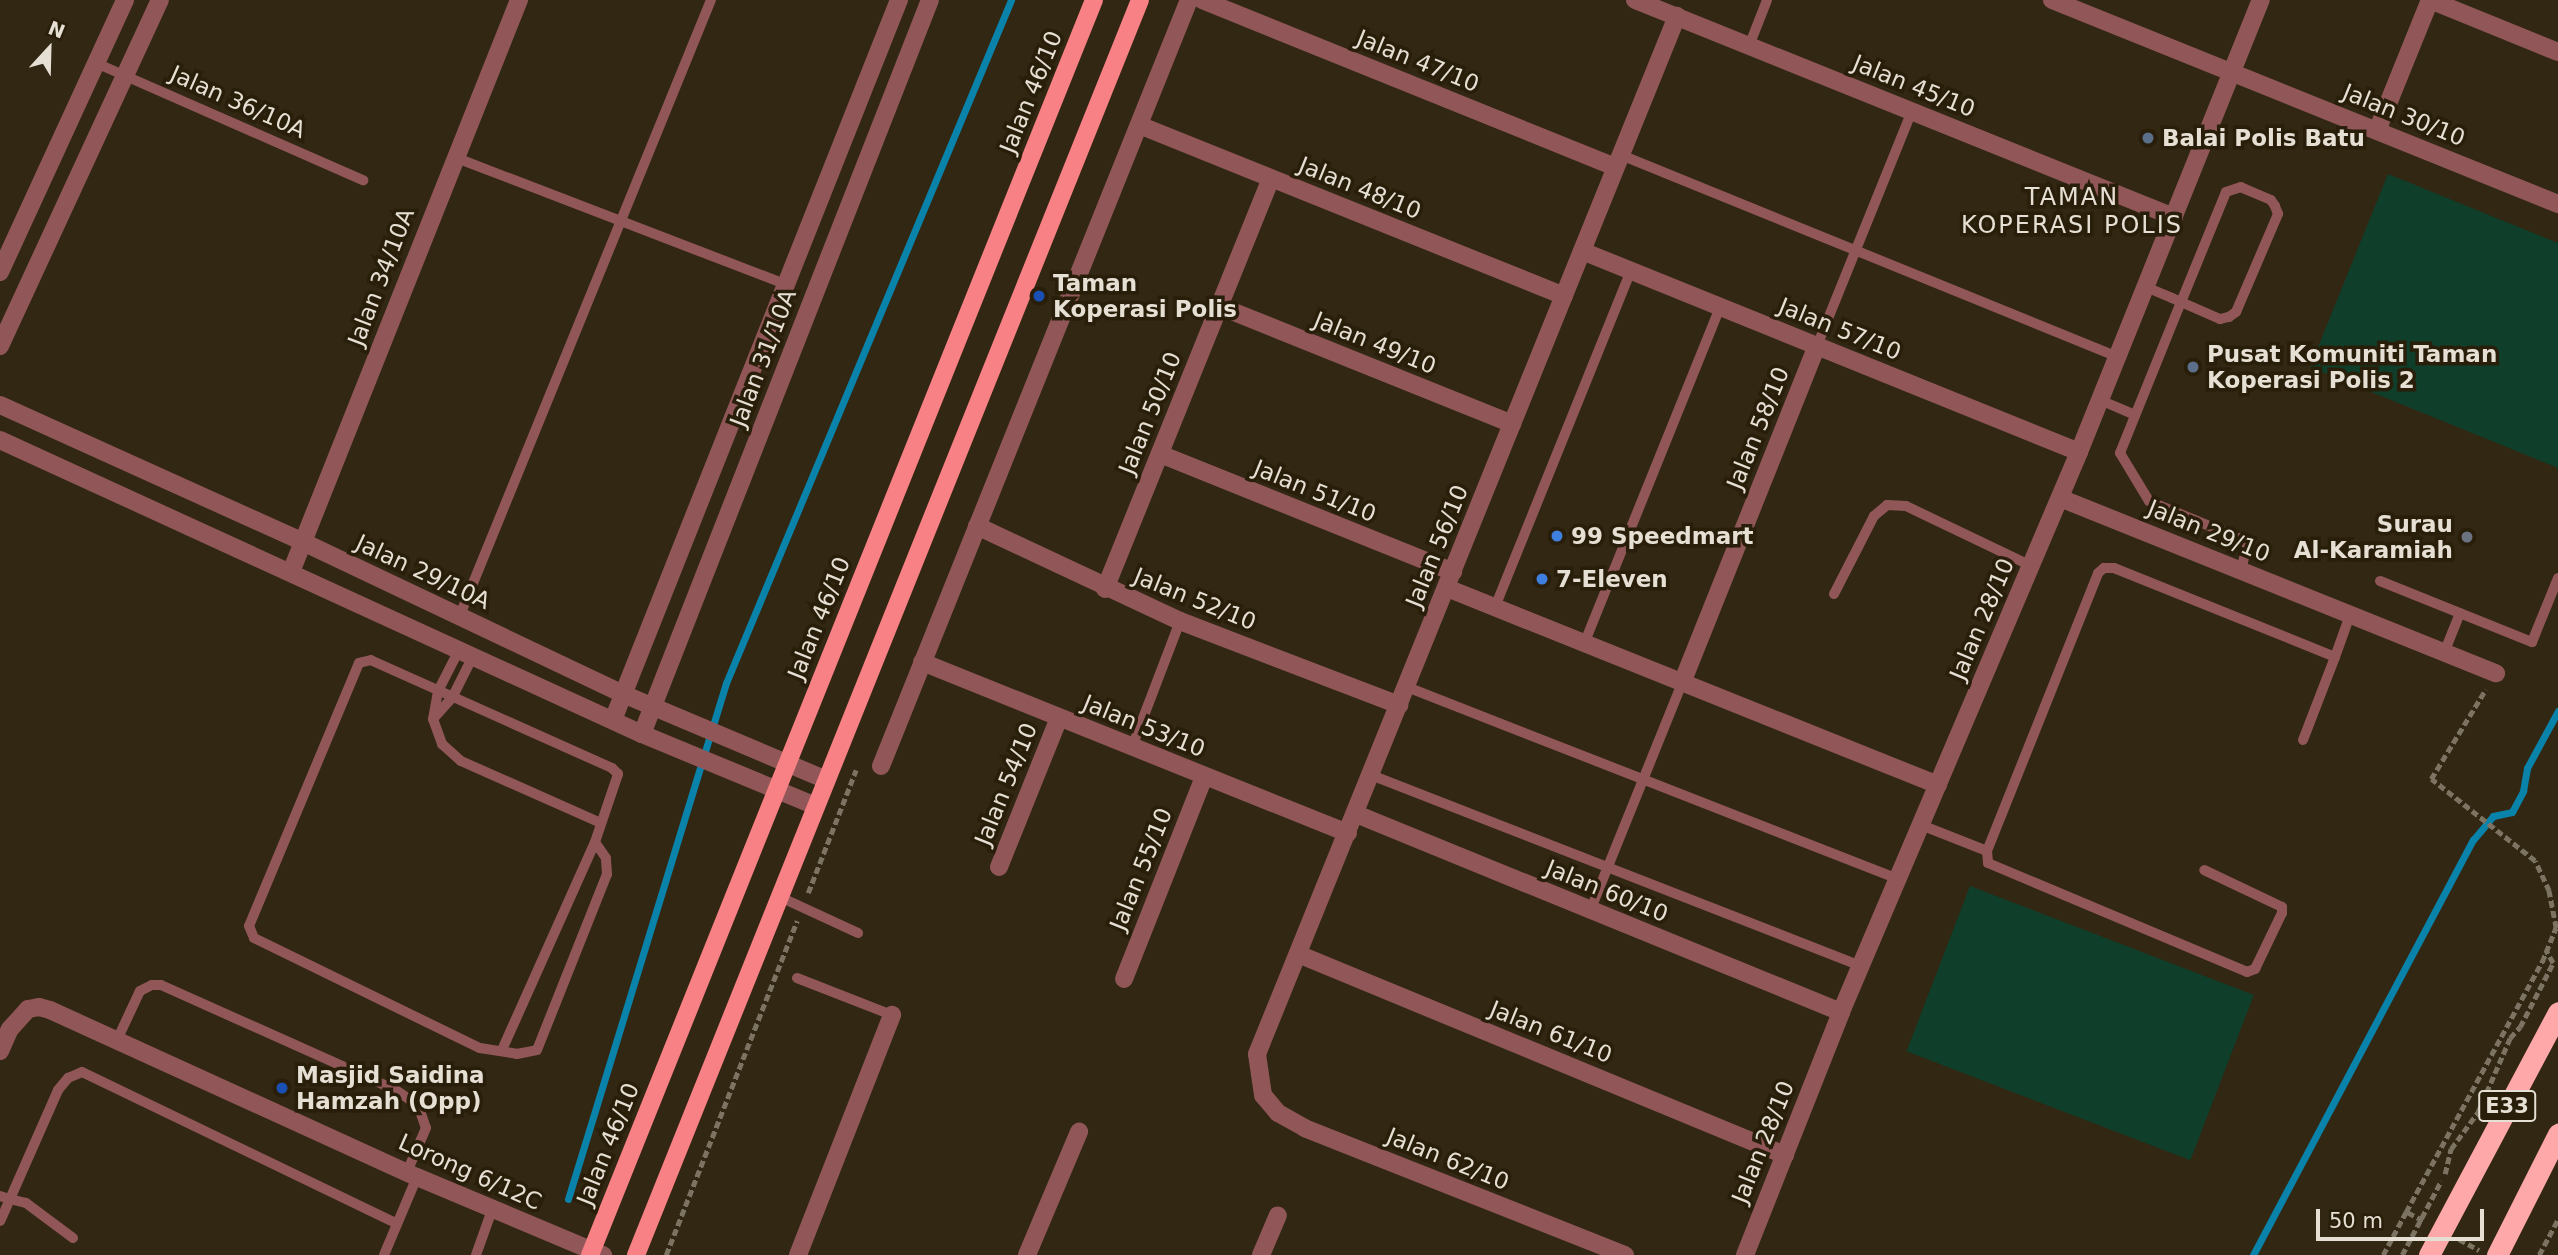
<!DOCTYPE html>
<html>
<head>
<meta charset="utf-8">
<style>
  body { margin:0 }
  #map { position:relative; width:2558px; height:1255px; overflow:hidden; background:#322713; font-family:"DejaVu Sans",sans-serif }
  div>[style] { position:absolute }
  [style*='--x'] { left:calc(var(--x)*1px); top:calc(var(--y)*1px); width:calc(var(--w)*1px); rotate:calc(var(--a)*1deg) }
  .green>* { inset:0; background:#0f3f2a; transform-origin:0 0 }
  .stream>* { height:7px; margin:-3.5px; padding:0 3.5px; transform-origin:3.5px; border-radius:3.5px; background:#0a83ab }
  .path>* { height:4.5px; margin-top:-2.25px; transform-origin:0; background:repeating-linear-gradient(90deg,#7c7362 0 7px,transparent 0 10.5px) }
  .service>* { height:10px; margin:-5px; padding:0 5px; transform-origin:5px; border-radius:5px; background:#915758 }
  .minor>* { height:18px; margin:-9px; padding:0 9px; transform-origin:9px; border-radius:9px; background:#915758 }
  .primary>* { height:18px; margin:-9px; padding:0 9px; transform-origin:9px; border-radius:9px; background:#f78185 }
  .motorway>* { height:21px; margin:-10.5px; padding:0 10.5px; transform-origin:10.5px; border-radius:10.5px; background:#fea8a9 }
  .dots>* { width:19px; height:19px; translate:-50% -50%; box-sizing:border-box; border:4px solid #281e09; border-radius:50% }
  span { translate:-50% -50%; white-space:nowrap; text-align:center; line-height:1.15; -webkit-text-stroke:7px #281e09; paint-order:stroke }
  .shield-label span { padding:2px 5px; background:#281e09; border:2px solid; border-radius:5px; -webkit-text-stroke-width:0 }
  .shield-label { font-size:21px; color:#e6dfd3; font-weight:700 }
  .street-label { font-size:23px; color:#e6dfd3 }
  .poi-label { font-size:23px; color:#e6dfd3; font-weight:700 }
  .left { translate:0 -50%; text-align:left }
  .right { translate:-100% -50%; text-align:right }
  .neighbourhood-label { font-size:24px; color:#e6dfd3; letter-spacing:2px }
  .north { position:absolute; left:14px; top:14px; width:70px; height:70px; -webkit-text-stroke:5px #281e09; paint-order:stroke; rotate:22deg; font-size:19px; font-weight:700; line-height:28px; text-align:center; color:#e6dfd3 }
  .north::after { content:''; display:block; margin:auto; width:24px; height:32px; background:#e6dfd3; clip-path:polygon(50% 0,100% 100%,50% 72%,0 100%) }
  .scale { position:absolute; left:2316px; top:1209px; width:168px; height:32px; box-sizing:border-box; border:4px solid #e6dfd3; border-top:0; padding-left:9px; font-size:21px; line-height:24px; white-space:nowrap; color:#e6dfd3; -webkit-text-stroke:5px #281e09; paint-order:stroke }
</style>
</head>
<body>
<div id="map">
  <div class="green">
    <div style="clip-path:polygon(2388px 174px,2558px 243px,2558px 468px,2310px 367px)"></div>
    <div style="left:1970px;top:886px;width:304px;height:177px;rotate:21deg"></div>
  </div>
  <div class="stream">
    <div style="--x:568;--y:1199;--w:540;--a:-72.98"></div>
    <div style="--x:726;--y:683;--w:740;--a:-67.35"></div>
    <div style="--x:2253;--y:1255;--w:470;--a:-62.1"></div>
    <div style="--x:2473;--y:840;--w:31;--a:-50"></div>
    <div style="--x:2493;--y:816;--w:19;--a:-12"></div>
    <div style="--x:2512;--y:812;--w:24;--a:-62"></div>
    <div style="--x:2523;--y:791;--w:23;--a:-80"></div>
    <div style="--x:2527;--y:768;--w:65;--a:-61.5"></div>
  </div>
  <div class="path">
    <div style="--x:808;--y:893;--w:132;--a:-68.7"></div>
    <div style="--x:2445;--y:1174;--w:26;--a:-77"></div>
    <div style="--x:2451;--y:1149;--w:46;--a:-53.9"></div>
    <div style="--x:2478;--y:1112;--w:81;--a:-66.6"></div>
    <div style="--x:2510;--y:1038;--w:15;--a:-48"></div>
    <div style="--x:2520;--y:1027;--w:72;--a:-62.7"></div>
    <div style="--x:2553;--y:963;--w:14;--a:-120"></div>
    <div style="--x:2423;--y:1221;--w:19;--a:-152"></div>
    <div style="--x:2406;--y:1212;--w:285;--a:-61.5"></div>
    <div style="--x:2542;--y:962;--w:37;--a:-68"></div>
    <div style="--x:2556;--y:928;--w:38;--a:-101"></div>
    <div style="--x:2549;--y:891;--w:33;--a:-115"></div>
    <div style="--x:2535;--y:861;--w:132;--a:-141.7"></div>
    <div style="--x:2431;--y:779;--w:105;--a:-58.6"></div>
    <div style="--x:2459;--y:1239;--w:23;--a:29"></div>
    <div style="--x:666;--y:1255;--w:359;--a:-68.6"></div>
    <div style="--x:2383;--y:1255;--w:49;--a:-61.9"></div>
    <div style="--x:2402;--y:1255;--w:84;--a:-62.2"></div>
    <div style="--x:2539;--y:1255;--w:40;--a:-62"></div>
  </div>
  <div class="service">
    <div style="--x:1749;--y:46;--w:49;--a:-68.6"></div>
    <div style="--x:96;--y:63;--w:292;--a:23.7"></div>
    <div style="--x:1621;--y:155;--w:536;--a:22.12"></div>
    <div style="--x:454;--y:157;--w:354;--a:21"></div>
    <div style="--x:2146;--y:287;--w:28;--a:23"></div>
    <div style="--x:2172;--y:298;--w:10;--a:24"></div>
    <div style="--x:2181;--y:302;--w:43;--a:23.6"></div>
    <div style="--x:2220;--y:319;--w:9;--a:-13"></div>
    <div style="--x:2229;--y:317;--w:9;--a:-36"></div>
    <div style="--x:2236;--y:312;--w:107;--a:-66.8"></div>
    <div style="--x:2278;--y:214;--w:9;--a:-111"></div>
    <div style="--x:2275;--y:206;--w:7;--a:-124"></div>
    <div style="--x:2271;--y:200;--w:33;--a:-157"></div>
    <div style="--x:2241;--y:187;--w:16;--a:162"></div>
    <div style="--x:2226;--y:192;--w:119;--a:112.2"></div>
    <div style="--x:2181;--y:302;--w:163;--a:112"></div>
    <div style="--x:2120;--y:453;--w:56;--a:58.9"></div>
    <div style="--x:2149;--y:501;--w:107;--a:22.5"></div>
    <div style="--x:2248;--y:542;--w:30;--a:104"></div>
    <div style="--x:1817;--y:346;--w:253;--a:-68"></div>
    <div style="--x:2100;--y:400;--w:38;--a:23"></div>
    <div style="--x:2380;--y:581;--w:164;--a:21.9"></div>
    <div style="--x:2532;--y:642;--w:69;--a:-67.9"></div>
    <div style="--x:1834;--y:594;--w:88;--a:-62.9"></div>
    <div style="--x:1874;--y:516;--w:17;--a:-40"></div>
    <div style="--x:1887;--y:505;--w:19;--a:3"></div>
    <div style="--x:1906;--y:506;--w:139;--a:25.6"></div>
    <div style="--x:1495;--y:607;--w:362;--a:-68"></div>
    <div style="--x:460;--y:615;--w:664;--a:-67.8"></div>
    <div style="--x:1584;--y:644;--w:363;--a:-68"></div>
    <div style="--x:459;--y:650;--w:46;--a:117.1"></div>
    <div style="--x:438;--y:691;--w:28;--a:100"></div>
    <div style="--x:433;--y:719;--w:27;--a:70"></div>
    <div style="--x:442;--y:744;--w:25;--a:42"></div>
    <div style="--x:461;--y:761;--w:153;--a:23.9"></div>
    <div style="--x:2444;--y:653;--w:43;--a:-68.2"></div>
    <div style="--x:1407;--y:687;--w:527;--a:21.36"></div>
    <div style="--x:433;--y:719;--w:28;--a:-48"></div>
    <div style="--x:452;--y:698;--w:47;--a:-63.4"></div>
    <div style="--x:2303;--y:740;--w:89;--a:-68.9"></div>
    <div style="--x:1132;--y:747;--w:135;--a:-69.1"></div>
    <div style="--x:1371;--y:775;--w:526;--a:21.3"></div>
    <div style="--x:1921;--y:825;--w:71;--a:21.5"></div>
    <div style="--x:1987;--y:851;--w:299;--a:-68.2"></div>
    <div style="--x:2098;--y:573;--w:8;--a:-40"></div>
    <div style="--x:2104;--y:568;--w:10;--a:0"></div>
    <div style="--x:2114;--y:568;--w:238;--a:21.9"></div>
    <div style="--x:2335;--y:657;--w:45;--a:-70.3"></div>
    <div style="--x:1987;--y:851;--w:12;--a:85"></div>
    <div style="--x:1988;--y:863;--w:281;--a:22.8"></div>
    <div style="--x:2247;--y:972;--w:9;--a:-21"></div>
    <div style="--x:2255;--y:969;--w:62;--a:-64.3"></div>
    <div style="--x:2282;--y:913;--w:6;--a:-90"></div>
    <div style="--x:2282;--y:907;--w:86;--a:-154.6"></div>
    <div style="--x:780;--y:897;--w:86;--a:24.8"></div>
    <div style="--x:1590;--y:911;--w:246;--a:-68"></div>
    <div style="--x:797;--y:978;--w:102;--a:21.3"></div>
    <div style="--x:117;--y:1040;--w:54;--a:-64.9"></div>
    <div style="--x:140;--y:991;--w:13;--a:-27"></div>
    <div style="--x:152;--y:985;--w:9;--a:0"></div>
    <div style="--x:161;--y:985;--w:255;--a:24.1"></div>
    <div style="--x:394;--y:1089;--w:29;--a:34"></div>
    <div style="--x:418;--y:1105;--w:24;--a:71"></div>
    <div style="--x:426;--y:1128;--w:48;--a:113.4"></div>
    <div style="--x:502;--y:1050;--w:228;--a:-65.9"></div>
    <div style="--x:595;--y:842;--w:72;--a:-71.3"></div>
    <div style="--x:618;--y:774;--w:8;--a:-135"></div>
    <div style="--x:612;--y:768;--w:264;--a:-155.9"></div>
    <div style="--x:371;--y:660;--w:12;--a:166"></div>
    <div style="--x:359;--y:663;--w:285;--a:112.7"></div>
    <div style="--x:249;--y:926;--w:13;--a:67"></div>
    <div style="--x:254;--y:938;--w:251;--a:26"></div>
    <div style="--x:480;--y:1048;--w:37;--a:9"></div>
    <div style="--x:517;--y:1054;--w:20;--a:-11"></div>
    <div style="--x:537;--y:1050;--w:189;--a:-68.3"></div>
    <div style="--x:607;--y:874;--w:16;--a:-94"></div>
    <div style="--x:606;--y:858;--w:19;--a:-125"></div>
    <div style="--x:0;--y:1196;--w:10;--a:17"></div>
    <div style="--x:10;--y:1199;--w:24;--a:114"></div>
    <div style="--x:73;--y:1238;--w:59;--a:-143.3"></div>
    <div style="--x:26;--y:1203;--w:16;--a:-166"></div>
    <div style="--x:10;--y:1199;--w:119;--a:-66.2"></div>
    <div style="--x:58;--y:1090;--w:16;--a:-50"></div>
    <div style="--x:68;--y:1078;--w:15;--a:-23"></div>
    <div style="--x:82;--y:1072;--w:348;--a:25.7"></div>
    <div style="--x:384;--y:1255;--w:85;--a:-67.1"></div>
    <div style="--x:476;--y:1255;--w:48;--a:-70.4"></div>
  </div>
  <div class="minor">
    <div style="--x:1202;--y:0;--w:446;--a:22"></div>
    <div style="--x:1635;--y:0;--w:581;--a:21.93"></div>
    <div style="--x:2052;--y:0;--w:546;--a:21.96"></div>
    <div style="--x:2430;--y:0;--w:138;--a:22.1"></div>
    <div style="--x:1139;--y:125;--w:458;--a:21.9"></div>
    <div style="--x:2377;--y:131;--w:141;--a:-68"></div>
    <div style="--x:1582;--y:251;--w:536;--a:22.02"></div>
    <div style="--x:0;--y:272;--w:299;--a:-65.3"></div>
    <div style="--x:1219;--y:306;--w:316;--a:21.9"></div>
    <div style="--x:0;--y:346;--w:381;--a:-65.2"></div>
    <div style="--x:0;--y:405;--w:333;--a:24.3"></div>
    <div style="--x:303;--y:542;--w:354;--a:25.4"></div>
    <div style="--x:623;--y:694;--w:221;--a:22.9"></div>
    <div style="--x:0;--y:440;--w:706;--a:24.61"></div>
    <div style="--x:642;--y:734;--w:188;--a:22.5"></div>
    <div style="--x:1160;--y:454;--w:316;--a:21.9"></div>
    <div style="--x:2060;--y:498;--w:470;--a:21.9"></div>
    <div style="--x:977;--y:526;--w:224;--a:25.1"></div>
    <div style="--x:1180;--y:621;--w:235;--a:21"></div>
    <div style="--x:291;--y:572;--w:616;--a:-68.27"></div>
    <div style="--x:1447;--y:588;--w:529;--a:21.86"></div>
    <div style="--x:1105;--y:589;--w:443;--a:-68"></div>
    <div style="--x:922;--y:662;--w:459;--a:21.9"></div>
    <div style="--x:1682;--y:683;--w:363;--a:-68.2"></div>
    <div style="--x:613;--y:720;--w:775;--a:-68.34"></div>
    <div style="--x:642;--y:734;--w:788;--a:-68.58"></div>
    <div style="--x:881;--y:766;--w:826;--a:-68.1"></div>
    <div style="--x:1356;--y:814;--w:524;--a:22.21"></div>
    <div style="--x:999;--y:867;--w:161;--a:-68.1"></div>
    <div style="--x:1298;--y:954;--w:527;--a:22.43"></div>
    <div style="--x:1124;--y:979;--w:217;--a:-68.4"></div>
    <div style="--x:0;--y:1051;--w:24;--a:-66"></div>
    <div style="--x:10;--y:1029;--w:27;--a:-48"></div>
    <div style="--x:28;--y:1009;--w:11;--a:-10"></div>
    <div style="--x:39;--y:1007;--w:11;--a:15"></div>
    <div style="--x:50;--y:1010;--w:403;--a:24.5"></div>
    <div style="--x:417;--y:1177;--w:202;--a:22.8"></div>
    <div style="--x:798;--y:1255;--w:258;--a:-68.6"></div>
    <div style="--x:1027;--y:1255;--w:134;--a:-67.1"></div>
    <div style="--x:1261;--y:1255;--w:43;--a:-67"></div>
    <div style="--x:1625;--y:1255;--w:344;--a:-158.4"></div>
    <div style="--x:1305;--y:1128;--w:31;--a:-151"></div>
    <div style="--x:1278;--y:1113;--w:23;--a:-130"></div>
    <div style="--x:1263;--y:1095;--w:41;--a:-98.3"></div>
    <div style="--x:1257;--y:1054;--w:1120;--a:-67.97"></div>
    <div style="--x:1745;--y:1255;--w:261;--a:-68.4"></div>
    <div style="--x:1841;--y:1012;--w:608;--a:-66.97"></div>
    <div style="--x:2079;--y:452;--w:487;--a:-68.1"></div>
  </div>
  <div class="primary">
    <div style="--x:590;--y:1255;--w:1352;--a:-68.12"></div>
    <div style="--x:636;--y:1255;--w:1352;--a:-68.12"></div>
  </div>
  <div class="motorway">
    <div style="--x:2429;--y:1255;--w:275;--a:-62"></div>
    <div style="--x:2497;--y:1255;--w:136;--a:-63.2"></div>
  </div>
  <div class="dots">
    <div style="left:2148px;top:138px;background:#5c6f8a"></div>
    <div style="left:1039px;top:296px;background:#1a4fb4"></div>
    <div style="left:2193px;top:367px;background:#5c6f8a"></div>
    <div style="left:1557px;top:536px;background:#3f7fe0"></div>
    <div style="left:2467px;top:537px;background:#6b7280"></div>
    <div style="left:1542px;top:579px;background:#3f7fe0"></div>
    <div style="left:282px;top:1088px;background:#1a4fb4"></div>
  </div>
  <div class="shield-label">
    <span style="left:2507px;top:1106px">E33</span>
  </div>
  <div class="street-label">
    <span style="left:1418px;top:61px;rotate:22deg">Jalan 47/10</span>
    <span style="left:1914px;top:86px;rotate:22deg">Jalan 45/10</span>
    <span style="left:1031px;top:92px;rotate:-68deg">Jalan 46/10</span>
    <span style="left:238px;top:102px;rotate:24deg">Jalan 36/10A</span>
    <span style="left:2404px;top:115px;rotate:22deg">Jalan 30/10</span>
    <span style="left:1360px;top:188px;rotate:22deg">Jalan 48/10</span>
    <span style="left:381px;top:277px;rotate:-69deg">Jalan 34/10A</span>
    <span style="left:1840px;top:329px;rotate:22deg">Jalan 57/10</span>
    <span style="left:1375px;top:343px;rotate:22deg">Jalan 49/10</span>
    <span style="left:763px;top:358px;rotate:-69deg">Jalan 31/10A</span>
    <span style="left:1150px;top:413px;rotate:-68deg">Jalan 50/10</span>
    <span style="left:1758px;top:428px;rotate:-68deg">Jalan 58/10</span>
    <span style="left:1315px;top:491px;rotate:22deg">Jalan 51/10</span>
    <span style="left:2209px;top:531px;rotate:22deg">Jalan 29/10</span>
    <span style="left:1437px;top:546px;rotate:-68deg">Jalan 56/10</span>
    <span style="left:423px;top:572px;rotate:25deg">Jalan 29/10A</span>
    <span style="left:1195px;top:599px;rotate:22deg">Jalan 52/10</span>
    <span style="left:819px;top:618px;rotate:-68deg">Jalan 46/10</span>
    <span style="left:1982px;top:619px;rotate:-67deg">Jalan 28/10</span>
    <span style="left:1144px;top:726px;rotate:22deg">Jalan 53/10</span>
    <span style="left:1006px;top:784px;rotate:-68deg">Jalan 54/10</span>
    <span style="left:1141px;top:869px;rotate:-68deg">Jalan 55/10</span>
    <span style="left:1607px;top:891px;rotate:22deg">Jalan 60/10</span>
    <span style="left:1551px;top:1032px;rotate:22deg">Jalan 61/10</span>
    <span style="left:1763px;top:1142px;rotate:-68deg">Jalan 28/10</span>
    <span style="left:608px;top:1144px;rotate:-68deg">Jalan 46/10</span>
    <span style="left:1448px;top:1159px;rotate:22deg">Jalan 62/10</span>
    <span style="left:470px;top:1172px;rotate:24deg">Lorong 6/12C</span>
  </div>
  <div class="poi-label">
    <span class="left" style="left:2162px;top:138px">Balai Polis Batu</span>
    <span class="left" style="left:1053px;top:296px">Taman<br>Koperasi Polis</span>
    <span class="left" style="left:2207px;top:367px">Pusat Komuniti Taman<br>Koperasi Polis 2</span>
    <span class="right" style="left:2453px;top:537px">Surau<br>Al-Karamiah</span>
    <span class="left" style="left:1571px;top:536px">99 Speedmart</span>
    <span class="left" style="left:1556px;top:579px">7-Eleven</span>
    <span class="left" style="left:296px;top:1088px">Masjid Saidina<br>Hamzah (Opp)</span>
  </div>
  <div class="neighbourhood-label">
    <span style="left:2072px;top:212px">TAMAN<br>KOPERASI POLIS</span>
  </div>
  <div class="north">N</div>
  <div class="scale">50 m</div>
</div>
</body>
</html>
